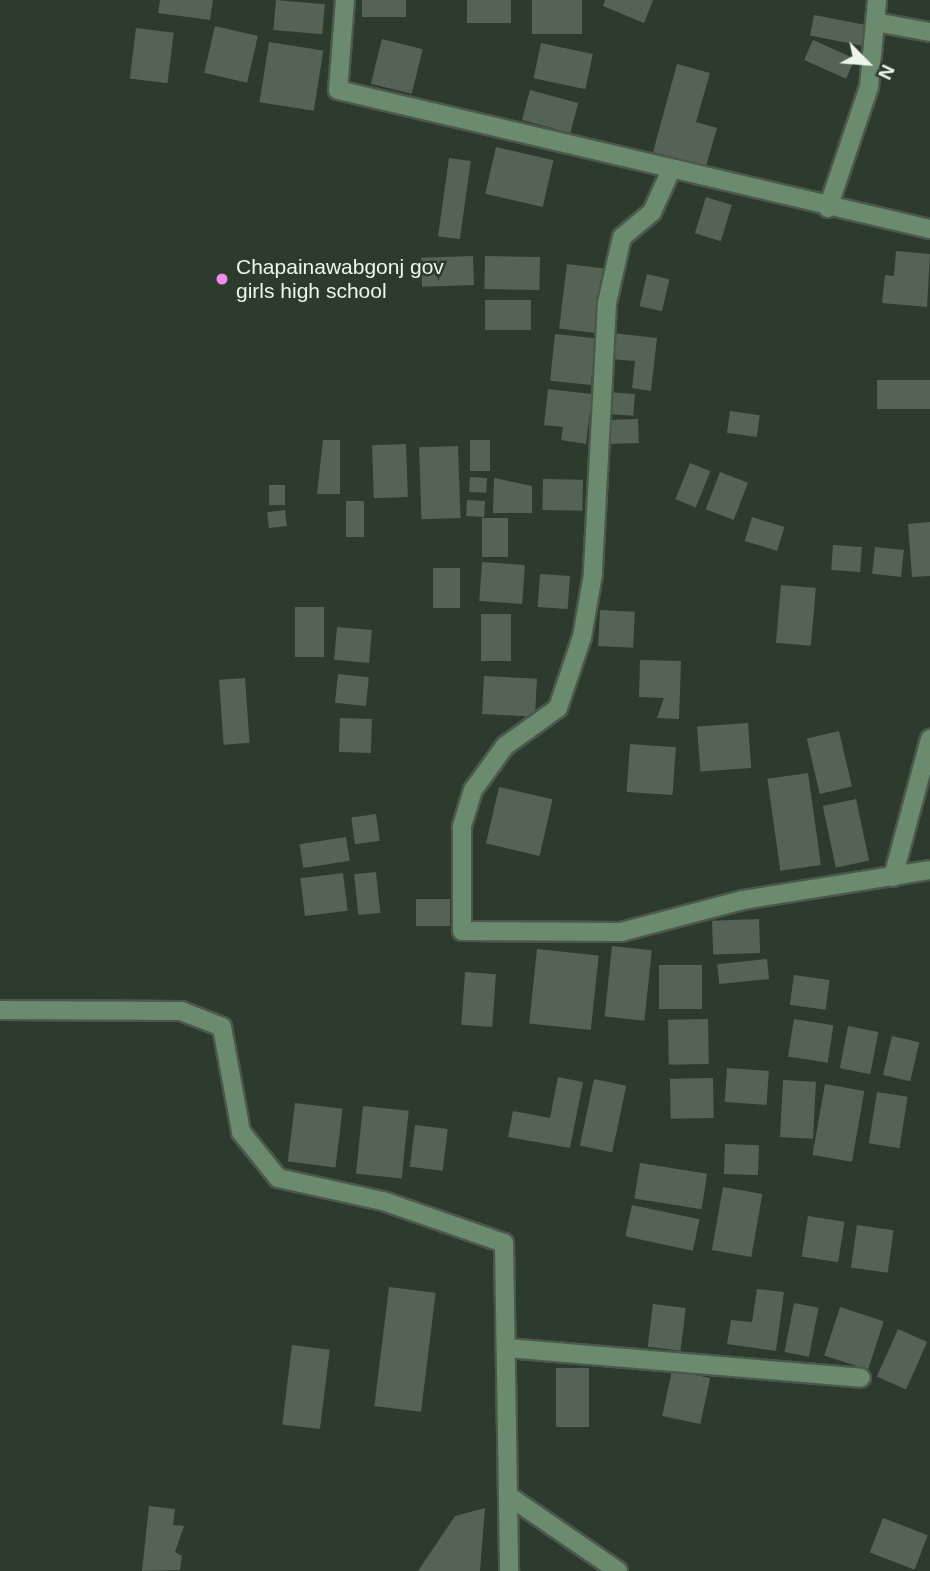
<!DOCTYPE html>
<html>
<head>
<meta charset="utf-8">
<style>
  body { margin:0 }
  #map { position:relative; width:930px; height:1571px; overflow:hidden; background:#2d3a2e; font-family:Helvetica,sans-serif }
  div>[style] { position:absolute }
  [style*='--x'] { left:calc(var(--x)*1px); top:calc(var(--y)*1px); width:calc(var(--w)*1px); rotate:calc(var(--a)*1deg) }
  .building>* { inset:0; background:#556356; transform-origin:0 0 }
  .roads { filter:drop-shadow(2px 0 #4c584c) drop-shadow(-2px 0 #4c584c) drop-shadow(0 2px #4c584c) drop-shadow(0 -2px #4c584c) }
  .minor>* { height:18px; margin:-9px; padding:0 9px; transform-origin:9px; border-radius:9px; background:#6b8b6e }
  .dots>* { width:19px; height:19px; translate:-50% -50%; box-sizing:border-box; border:4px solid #2d3a2e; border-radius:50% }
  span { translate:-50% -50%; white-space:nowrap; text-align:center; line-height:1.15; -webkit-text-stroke:5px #2d3a2e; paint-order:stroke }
  .poi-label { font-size:21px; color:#ecf4ec }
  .left { translate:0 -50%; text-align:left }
  .north { position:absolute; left:832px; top:28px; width:70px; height:70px; -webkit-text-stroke:5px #2d3a2e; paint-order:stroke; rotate:115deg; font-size:19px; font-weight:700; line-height:28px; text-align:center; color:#ecf4ec }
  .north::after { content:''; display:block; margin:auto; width:24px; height:32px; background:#ecf4ec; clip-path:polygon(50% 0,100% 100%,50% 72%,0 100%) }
</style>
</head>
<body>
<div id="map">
  <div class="building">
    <div style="clip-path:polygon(160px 0,213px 0,210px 20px,158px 13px)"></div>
    <div style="left:276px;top:0;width:49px;height:30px;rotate:5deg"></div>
    <div style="left:362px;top:0;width:44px;height:17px"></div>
    <div style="left:467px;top:0;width:44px;height:23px"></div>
    <div style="left:532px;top:0;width:50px;height:34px"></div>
    <div style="clip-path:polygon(605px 0,653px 0,644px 23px,603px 6px)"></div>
    <div style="left:814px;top:15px;width:53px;height:21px;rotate:11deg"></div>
    <div style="left:215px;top:26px;width:44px;height:48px;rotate:13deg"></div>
    <div style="left:136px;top:28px;width:38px;height:51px;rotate:7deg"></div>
    <div style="left:382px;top:39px;width:42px;height:46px;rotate:14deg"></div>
    <div style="left:813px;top:40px;width:46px;height:22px;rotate:24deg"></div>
    <div style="left:269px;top:42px;width:55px;height:61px;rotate:9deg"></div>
    <div style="left:541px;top:43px;width:53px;height:36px;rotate:12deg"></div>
    <div style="clip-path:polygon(677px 64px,710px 73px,696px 122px,717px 128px,706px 166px,653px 152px)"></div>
    <div style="left:530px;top:90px;width:50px;height:31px;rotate:15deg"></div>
    <div style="left:496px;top:147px;width:59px;height:48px;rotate:13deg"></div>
    <div style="left:449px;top:158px;width:22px;height:79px;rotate:8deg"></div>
    <div style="left:706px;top:197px;width:27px;height:38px;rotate:17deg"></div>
    <div style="clip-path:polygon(896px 251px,930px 254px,927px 307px,882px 303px,885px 275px,894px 276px)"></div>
    <div style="left:473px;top:256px;width:29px;height:52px;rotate:88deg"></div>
    <div style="left:485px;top:256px;width:55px;height:33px;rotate:1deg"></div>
    <div style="left:567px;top:264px;width:42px;height:65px;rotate:7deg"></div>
    <div style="left:647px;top:274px;width:23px;height:33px;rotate:13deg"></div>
    <div style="left:485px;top:300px;width:46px;height:30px"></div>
    <div style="clip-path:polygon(613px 333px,657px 338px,651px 391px,632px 388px,635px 361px,611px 359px)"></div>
    <div style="left:555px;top:334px;width:41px;height:47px;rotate:6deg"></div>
    <div style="left:930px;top:380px;width:29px;height:53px;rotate:90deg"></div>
    <div style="clip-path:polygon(548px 389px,592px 394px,586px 444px,561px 440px,563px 427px,544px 425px)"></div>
    <div style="left:608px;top:392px;width:27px;height:22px;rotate:4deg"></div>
    <div style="left:730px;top:411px;width:30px;height:22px;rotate:8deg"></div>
    <div style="left:638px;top:419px;width:24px;height:31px;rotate:88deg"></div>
    <div style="clip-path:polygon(323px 440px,340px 440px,340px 494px,317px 494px)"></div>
    <div style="left:470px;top:440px;width:20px;height:31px"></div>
    <div style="left:406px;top:444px;width:53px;height:34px;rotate:88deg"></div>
    <div style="left:458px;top:446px;width:72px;height:39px;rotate:88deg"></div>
    <div style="left:690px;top:463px;width:22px;height:39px;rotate:22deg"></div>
    <div style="left:720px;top:472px;width:30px;height:40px;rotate:21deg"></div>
    <div style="left:470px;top:477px;width:17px;height:15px;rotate:3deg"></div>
    <div style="clip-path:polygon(494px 478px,532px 486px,532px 513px,493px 513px)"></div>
    <div style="left:543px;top:479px;width:40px;height:31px;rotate:1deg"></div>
    <div style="left:269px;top:485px;width:16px;height:20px"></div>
    <div style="left:467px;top:500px;width:18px;height:16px;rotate:3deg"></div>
    <div style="left:346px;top:501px;width:18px;height:36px"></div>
    <div style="left:285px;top:510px;width:16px;height:18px;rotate:83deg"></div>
    <div style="left:752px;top:517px;width:34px;height:25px;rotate:17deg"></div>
    <div style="left:482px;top:518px;width:26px;height:39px"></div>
    <div style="clip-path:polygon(930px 522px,930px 576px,912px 577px,908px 524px)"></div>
    <div style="left:833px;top:545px;width:29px;height:25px;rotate:4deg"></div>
    <div style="left:875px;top:547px;width:29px;height:27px;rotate:6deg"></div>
    <div style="left:482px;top:562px;width:43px;height:39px;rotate:4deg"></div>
    <div style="left:433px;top:568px;width:27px;height:40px"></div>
    <div style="left:540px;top:574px;width:30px;height:33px;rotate:4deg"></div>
    <div style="left:781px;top:585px;width:35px;height:58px;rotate:5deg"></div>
    <div style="left:295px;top:607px;width:29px;height:50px"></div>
    <div style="left:600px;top:610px;width:35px;height:36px;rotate:3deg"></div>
    <div style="left:481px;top:614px;width:30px;height:47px"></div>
    <div style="left:337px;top:627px;width:35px;height:33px;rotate:5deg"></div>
    <div style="clip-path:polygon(640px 660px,681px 661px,679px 719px,657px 718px,664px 698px,639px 697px)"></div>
    <div style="left:338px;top:674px;width:31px;height:29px;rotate:6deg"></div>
    <div style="left:484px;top:676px;width:53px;height:38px;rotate:3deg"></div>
    <div style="left:245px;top:678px;width:65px;height:26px;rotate:86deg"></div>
    <div style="left:340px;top:718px;width:32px;height:34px;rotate:2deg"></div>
    <div style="left:748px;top:723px;width:45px;height:51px;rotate:86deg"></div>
    <div style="left:839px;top:731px;width:57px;height:33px;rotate:77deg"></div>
    <div style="left:630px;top:744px;width:46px;height:48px;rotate:4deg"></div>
    <div style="left:808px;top:773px;width:93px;height:41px;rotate:82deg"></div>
    <div style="left:499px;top:787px;width:55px;height:58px;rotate:13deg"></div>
    <div style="left:856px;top:799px;width:63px;height:34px;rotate:78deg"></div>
    <div style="left:376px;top:814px;width:27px;height:25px;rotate:82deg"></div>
    <div style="left:346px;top:837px;width:24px;height:47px;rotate:81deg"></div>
    <div style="left:376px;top:872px;width:41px;height:22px;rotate:84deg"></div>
    <div style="left:343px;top:873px;width:38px;height:43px;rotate:83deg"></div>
    <div style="left:416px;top:899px;width:34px;height:27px"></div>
    <div style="left:759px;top:919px;width:34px;height:47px;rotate:88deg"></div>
    <div style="left:612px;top:946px;width:40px;height:71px;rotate:6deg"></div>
    <div style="left:537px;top:949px;width:62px;height:75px;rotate:6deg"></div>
    <div style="left:767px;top:959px;width:20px;height:50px;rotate:84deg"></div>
    <div style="left:659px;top:965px;width:43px;height:44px"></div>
    <div style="left:465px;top:972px;width:31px;height:53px;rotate:4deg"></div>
    <div style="left:794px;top:975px;width:36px;height:30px;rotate:8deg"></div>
    <div style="left:708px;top:1019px;width:45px;height:40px;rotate:89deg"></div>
    <div style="left:794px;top:1019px;width:40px;height:38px;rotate:9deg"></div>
    <div style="left:848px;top:1026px;width:31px;height:43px;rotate:11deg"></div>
    <div style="left:892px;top:1036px;width:28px;height:40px;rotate:13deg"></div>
    <div style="left:727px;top:1068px;width:42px;height:34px;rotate:4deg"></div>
    <div style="clip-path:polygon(558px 1077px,583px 1082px,570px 1148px,508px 1137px,513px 1111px,550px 1118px)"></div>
    <div style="left:713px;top:1078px;width:40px;height:43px;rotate:89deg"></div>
    <div style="left:594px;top:1079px;width:33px;height:68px;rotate:12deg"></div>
    <div style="left:783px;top:1080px;width:33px;height:57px;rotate:3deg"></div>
    <div style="left:825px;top:1084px;width:40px;height:72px;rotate:10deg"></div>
    <div style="left:877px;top:1092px;width:31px;height:52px;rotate:9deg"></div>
    <div style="left:295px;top:1103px;width:48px;height:59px;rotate:7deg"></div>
    <div style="left:363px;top:1106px;width:46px;height:68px;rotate:6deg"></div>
    <div style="left:415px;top:1125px;width:33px;height:42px;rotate:7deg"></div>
    <div style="left:725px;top:1144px;width:34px;height:30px;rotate:2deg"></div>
    <div style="left:640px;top:1163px;width:68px;height:36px;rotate:9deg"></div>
    <div style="left:723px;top:1187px;width:40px;height:64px;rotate:10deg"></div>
    <div style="left:632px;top:1205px;width:69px;height:32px;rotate:12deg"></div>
    <div style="left:808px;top:1216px;width:37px;height:41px;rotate:9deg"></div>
    <div style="left:857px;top:1225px;width:37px;height:43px;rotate:8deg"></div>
    <div style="left:389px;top:1287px;width:47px;height:120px;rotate:7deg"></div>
    <div style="clip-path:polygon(757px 1289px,784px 1292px,776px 1351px,727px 1344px,731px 1320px,752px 1322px)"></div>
    <div style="left:794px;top:1303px;width:25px;height:50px;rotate:11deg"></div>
    <div style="left:653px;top:1304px;width:33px;height:43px;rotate:7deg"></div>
    <div style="left:840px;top:1307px;width:46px;height:51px;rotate:18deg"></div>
    <div style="left:898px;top:1329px;width:32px;height:52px;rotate:24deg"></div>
    <div style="left:292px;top:1345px;width:38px;height:80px;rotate:7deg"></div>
    <div style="left:556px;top:1368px;width:33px;height:59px"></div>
    <div style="left:672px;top:1370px;width:39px;height:47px;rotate:12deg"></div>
    <div style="clip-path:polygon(149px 1506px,175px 1509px,173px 1525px,184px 1526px,175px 1552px,182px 1556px,180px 1570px,142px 1571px)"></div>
    <div style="clip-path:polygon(485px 1508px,480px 1571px,418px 1571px,455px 1516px)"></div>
    <div style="left:883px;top:1518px;width:48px;height:37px;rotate:21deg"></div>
  </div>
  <div class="roads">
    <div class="minor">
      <div style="--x:345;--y:0;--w:90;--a:94.4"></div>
      <div style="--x:338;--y:90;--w:608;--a:13.21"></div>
      <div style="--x:875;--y:22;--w:56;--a:10.3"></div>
      <div style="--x:671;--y:170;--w:46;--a:114.3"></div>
      <div style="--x:652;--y:212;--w:39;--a:140"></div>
      <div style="--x:622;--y:237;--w:68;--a:102.8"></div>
      <div style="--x:607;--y:303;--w:271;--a:93"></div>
      <div style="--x:593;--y:574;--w:64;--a:99.9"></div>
      <div style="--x:582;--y:637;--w:75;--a:108.7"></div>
      <div style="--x:558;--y:708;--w:65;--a:144.4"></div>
      <div style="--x:505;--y:746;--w:54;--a:126"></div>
      <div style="--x:473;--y:790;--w:39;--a:107"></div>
      <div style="--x:462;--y:827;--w:104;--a:90"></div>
      <div style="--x:462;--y:931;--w:159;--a:0.4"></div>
      <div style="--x:621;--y:932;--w:126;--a:-14.7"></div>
      <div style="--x:743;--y:900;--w:189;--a:-9.1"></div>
      <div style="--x:828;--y:208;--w:128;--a:-71.3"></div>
      <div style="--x:869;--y:87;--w:87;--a:-84.7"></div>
      <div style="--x:893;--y:877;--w:143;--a:-75"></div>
      <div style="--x:0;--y:1010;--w:181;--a:0.3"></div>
      <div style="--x:181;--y:1011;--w:44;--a:21.3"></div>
      <div style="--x:222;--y:1027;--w:107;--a:79.7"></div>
      <div style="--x:241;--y:1132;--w:59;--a:51.2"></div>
      <div style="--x:278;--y:1178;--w:107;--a:12.4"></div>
      <div style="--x:383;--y:1201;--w:128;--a:19.1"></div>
      <div style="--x:504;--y:1243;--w:328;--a:89.1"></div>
      <div style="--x:507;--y:1348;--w:355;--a:4.8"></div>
      <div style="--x:510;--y:1497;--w:131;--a:34.4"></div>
    </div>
  </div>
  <div class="dots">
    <div style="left:222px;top:279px;background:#f28af2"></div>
  </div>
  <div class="poi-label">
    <span class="left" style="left:236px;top:279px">Chapainawabgonj gov<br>girls high school</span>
  </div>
  <div class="north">N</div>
</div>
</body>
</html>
